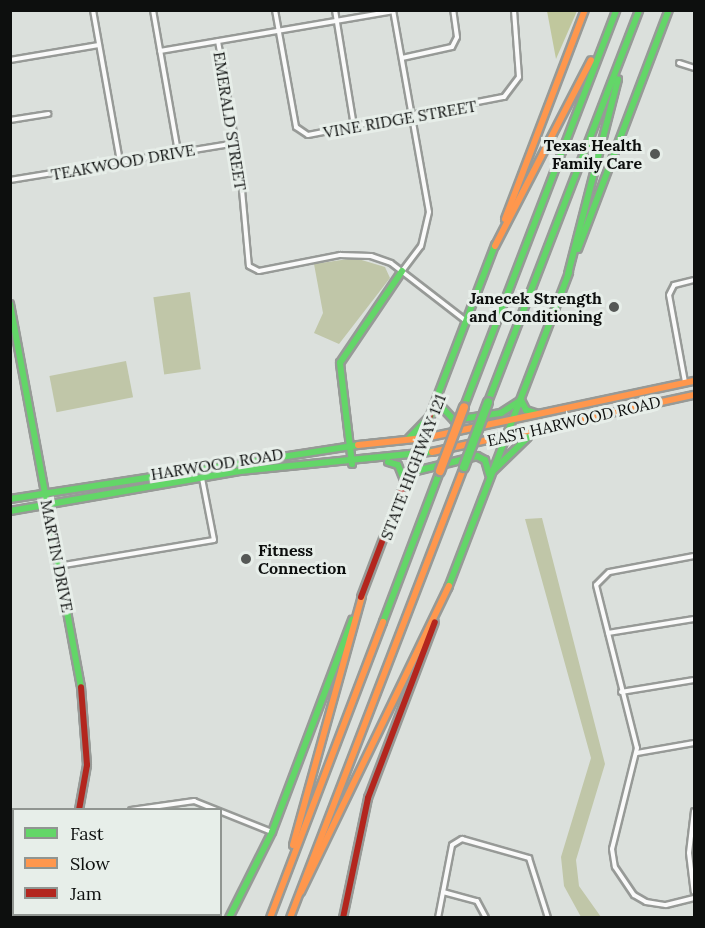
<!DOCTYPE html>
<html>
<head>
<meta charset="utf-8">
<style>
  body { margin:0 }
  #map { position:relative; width:705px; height:928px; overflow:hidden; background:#dbe0dc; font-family:Lora,serif }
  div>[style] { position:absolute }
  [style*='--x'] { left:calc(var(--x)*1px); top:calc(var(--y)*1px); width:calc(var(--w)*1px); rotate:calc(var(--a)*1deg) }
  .green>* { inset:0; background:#c0c6a8; transform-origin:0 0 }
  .forest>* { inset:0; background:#c0c79d }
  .roads { filter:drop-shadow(2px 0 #979a97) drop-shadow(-2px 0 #979a97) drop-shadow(0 2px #979a97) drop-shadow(0 -2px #979a97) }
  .street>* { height:4px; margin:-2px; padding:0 2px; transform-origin:2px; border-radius:2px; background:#fafafa }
  .fast>* { height:6px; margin:-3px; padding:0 3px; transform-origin:3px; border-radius:3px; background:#63d668 }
  .slow>* { height:6px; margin:-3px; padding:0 3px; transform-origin:3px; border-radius:3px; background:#ff974d }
  .jam>* { height:6px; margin:-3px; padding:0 3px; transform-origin:3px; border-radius:3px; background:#b3261e }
  .bridges { filter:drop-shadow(2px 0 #979a97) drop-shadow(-2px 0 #979a97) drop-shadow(0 2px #979a97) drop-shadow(0 -2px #979a97) }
  .fast-bridge>* { height:8px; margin:-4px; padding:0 4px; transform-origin:4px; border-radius:4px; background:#63d668 }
  .slow-bridge>* { height:8px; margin:-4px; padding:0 4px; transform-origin:4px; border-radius:4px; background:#ff974d }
  .dots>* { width:16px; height:16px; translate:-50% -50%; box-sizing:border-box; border:3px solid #e7eee9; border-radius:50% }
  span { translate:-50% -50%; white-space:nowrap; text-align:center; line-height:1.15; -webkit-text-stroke:6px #e7eee9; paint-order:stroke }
  .street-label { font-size:16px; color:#0d0f0e }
  .poi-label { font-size:16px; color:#0d0f0e; font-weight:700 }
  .right { translate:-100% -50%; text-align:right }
  .left { translate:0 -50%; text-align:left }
  .frame { position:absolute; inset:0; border:12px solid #0d0f0e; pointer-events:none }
  .legend { position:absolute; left:12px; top:808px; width:210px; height:108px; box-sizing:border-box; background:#e7eee9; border:2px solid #909591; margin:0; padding:8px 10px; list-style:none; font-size:18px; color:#0d0f0e }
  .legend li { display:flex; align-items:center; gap:12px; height:30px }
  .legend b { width:30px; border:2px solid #909591 }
</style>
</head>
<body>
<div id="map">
  <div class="green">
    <div style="clip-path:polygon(355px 258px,385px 267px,390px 278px,339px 344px,314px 333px,323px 313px,314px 264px)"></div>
    <div style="left:190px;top:292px;width:78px;height:37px;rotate:82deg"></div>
    <div style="left:126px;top:361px;width:37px;height:78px;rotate:79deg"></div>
    <div style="clip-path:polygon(542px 518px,605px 764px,576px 860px,579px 886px,601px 917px,581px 917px,564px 886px,561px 857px,591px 758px,525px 519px)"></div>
  </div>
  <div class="forest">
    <div style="clip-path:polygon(547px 11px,577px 11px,556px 59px)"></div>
  </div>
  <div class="roads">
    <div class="street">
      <div style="--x:93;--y:10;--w:154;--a:79.9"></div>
      <div style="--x:153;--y:10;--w:144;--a:80"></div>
      <div style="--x:275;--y:10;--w:119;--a:79.8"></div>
      <div style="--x:296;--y:127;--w:14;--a:34"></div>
      <div style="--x:308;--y:135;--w:200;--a:-11"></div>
      <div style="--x:504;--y:97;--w:25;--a:-53"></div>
      <div style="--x:519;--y:77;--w:67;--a:-94.3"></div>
      <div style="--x:335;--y:10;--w:118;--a:80.7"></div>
      <div style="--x:393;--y:10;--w:205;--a:79.9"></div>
      <div style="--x:429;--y:212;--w:35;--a:103"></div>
      <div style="--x:421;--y:246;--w:31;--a:127"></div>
      <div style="--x:218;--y:41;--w:129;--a:80.2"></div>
      <div style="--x:240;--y:168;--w:98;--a:84.8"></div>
      <div style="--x:249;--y:266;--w:11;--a:27"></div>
      <div style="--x:259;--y:271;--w:83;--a:-11.2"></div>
      <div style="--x:340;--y:255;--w:31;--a:2"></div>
      <div style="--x:371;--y:256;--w:21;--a:19"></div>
      <div style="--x:391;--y:263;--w:95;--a:37.7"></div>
      <div style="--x:160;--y:51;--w:236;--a:-9.7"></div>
      <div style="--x:402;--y:58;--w:51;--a:-12.4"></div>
      <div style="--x:452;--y:47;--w:11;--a:-63"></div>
      <div style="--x:457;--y:37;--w:27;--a:-98"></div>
      <div style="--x:10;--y:60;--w:90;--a:-9.6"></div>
      <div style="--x:679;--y:63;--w:16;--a:18"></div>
      <div style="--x:10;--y:120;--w:39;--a:-9"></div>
      <div style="--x:10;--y:180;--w:228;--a:-9.3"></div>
      <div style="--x:685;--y:382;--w:88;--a:-100.4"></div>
      <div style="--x:669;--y:295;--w:11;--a:-63"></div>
      <div style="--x:674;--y:285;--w:21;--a:-14"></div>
      <div style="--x:694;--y:556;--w:86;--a:169.3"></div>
      <div style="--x:609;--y:572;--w:18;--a:135"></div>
      <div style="--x:596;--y:585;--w:168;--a:75.9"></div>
      <div style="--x:637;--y:748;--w:104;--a:103.9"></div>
      <div style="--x:612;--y:849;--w:18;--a:81"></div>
      <div style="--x:615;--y:867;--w:34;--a:56"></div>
      <div style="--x:634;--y:895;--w:14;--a:30"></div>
      <div style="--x:646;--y:902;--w:20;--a:9"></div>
      <div style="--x:666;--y:905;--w:29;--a:-14"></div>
      <div style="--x:58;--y:566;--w:158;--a:-9.5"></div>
      <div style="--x:214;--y:540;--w:63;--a:-101"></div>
      <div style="--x:608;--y:633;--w:87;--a:-9.2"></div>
      <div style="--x:621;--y:692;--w:74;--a:-9.3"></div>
      <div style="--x:637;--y:753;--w:58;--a:-10"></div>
      <div style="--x:131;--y:810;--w:64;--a:-8.1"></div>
      <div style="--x:194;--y:801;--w:84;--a:21.7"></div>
      <div style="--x:694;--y:811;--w:42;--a:96.8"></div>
      <div style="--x:689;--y:853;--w:39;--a:83"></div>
      <div style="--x:10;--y:817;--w:4;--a:14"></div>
      <div style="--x:443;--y:892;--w:35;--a:15"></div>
      <div style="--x:477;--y:901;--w:19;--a:62"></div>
      <div style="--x:168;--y:918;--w:4;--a:-76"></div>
      <div style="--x:438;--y:918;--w:74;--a:-79.1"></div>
      <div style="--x:452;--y:845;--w:12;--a:-31"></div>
      <div style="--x:462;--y:839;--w:70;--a:15.8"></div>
      <div style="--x:529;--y:858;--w:63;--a:72.4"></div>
    </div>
    <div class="fast">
      <div style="--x:578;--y:249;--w:256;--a:-69.2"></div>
      <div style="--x:568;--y:274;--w:201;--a:-75.6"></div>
      <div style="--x:10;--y:304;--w:390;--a:79.5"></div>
      <div style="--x:437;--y:397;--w:163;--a:-69.1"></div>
      <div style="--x:488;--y:402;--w:420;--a:-68.9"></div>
      <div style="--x:438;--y:403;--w:23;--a:47"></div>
      <div style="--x:454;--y:420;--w:48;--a:-8.5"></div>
      <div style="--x:501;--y:413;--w:24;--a:-33"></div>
      <div style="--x:521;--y:400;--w:11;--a:63"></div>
      <div style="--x:526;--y:410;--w:13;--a:18"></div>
      <div style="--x:464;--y:407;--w:425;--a:-69"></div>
      <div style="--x:409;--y:438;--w:32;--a:-46"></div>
      <div style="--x:388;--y:462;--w:10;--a:17"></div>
      <div style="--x:398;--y:465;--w:18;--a:68"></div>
      <div style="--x:352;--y:464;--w:102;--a:-96.8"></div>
      <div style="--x:340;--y:363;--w:111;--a:-56"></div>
      <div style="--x:494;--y:470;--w:47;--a:-44.1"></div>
      <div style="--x:412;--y:472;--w:67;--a:-13.8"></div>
      <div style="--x:477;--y:456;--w:9;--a:27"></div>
      <div style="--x:485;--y:460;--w:15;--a:74"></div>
      <div style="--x:10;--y:499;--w:352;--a:-8.8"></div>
      <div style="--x:10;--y:511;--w:233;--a:-9.9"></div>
      <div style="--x:240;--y:471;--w:193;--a:-5.7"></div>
      <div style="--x:448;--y:588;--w:338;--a:-69"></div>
      <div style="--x:383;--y:622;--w:161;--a:-69.3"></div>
      <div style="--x:35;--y:918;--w:4;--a:-76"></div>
      <div style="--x:229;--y:918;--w:96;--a:-63.4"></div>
      <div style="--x:272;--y:832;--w:227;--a:-69.3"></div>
    </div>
    <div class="slow">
      <div style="--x:505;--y:219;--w:224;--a:-69.1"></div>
      <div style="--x:495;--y:246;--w:209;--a:-62.7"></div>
      <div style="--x:358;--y:445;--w:67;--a:-6"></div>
      <div style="--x:425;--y:438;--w:275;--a:-12"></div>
      <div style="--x:432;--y:452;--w:268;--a:-12.3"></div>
      <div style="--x:293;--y:845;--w:258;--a:-74.5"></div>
      <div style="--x:301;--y:892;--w:340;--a:-64.2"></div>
      <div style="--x:270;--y:918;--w:317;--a:-69.1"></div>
      <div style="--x:290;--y:918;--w:483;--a:-68.9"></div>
    </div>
    <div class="jam">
      <div style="--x:361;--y:597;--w:214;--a:-69.2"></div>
      <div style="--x:79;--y:810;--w:46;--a:-79.9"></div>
      <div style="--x:87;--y:765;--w:78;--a:-94.4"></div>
      <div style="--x:343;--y:918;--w:123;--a:-78.2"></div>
      <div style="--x:368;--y:798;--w:188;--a:-69.2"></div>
    </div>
  </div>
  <div class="bridges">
    <div class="fast-bridge">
      <div style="--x:464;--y:467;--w:69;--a:-69.7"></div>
    </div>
    <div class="slow-bridge">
      <div style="--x:440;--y:471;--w:68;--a:-69.4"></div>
    </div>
  </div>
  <div class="dots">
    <div style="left:655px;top:154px;background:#555856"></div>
    <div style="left:614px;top:307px;background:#555856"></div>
    <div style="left:246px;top:559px;background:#555856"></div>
  </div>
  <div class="street-label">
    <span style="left:400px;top:119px;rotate:-10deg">VINE RIDGE STREET</span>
    <span style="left:230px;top:121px;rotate:81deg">EMERALD STREET</span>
    <span style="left:123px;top:162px;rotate:-10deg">TEAKWOOD DRIVE</span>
    <span style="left:574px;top:421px;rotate:-13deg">EAST HARWOOD ROAD</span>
    <span style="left:217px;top:464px;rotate:-9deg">HARWOOD ROAD</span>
    <span style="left:413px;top:467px;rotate:-69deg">STATE HIGHWAY 121</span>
    <span style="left:57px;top:556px;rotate:79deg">MARTIN DRIVE</span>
  </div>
  <div class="poi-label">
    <span class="right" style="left:642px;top:154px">Texas Health<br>Family Care</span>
    <span class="right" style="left:602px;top:307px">Janecek Strength<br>and Conditioning</span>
    <span class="left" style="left:258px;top:559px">Fitness<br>Connection</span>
  </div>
  <div class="frame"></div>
  <ul class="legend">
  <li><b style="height:8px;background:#63d668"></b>Fast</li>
  <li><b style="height:8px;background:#ff974d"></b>Slow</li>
  <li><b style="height:8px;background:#b3261e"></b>Jam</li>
  </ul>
</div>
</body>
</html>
